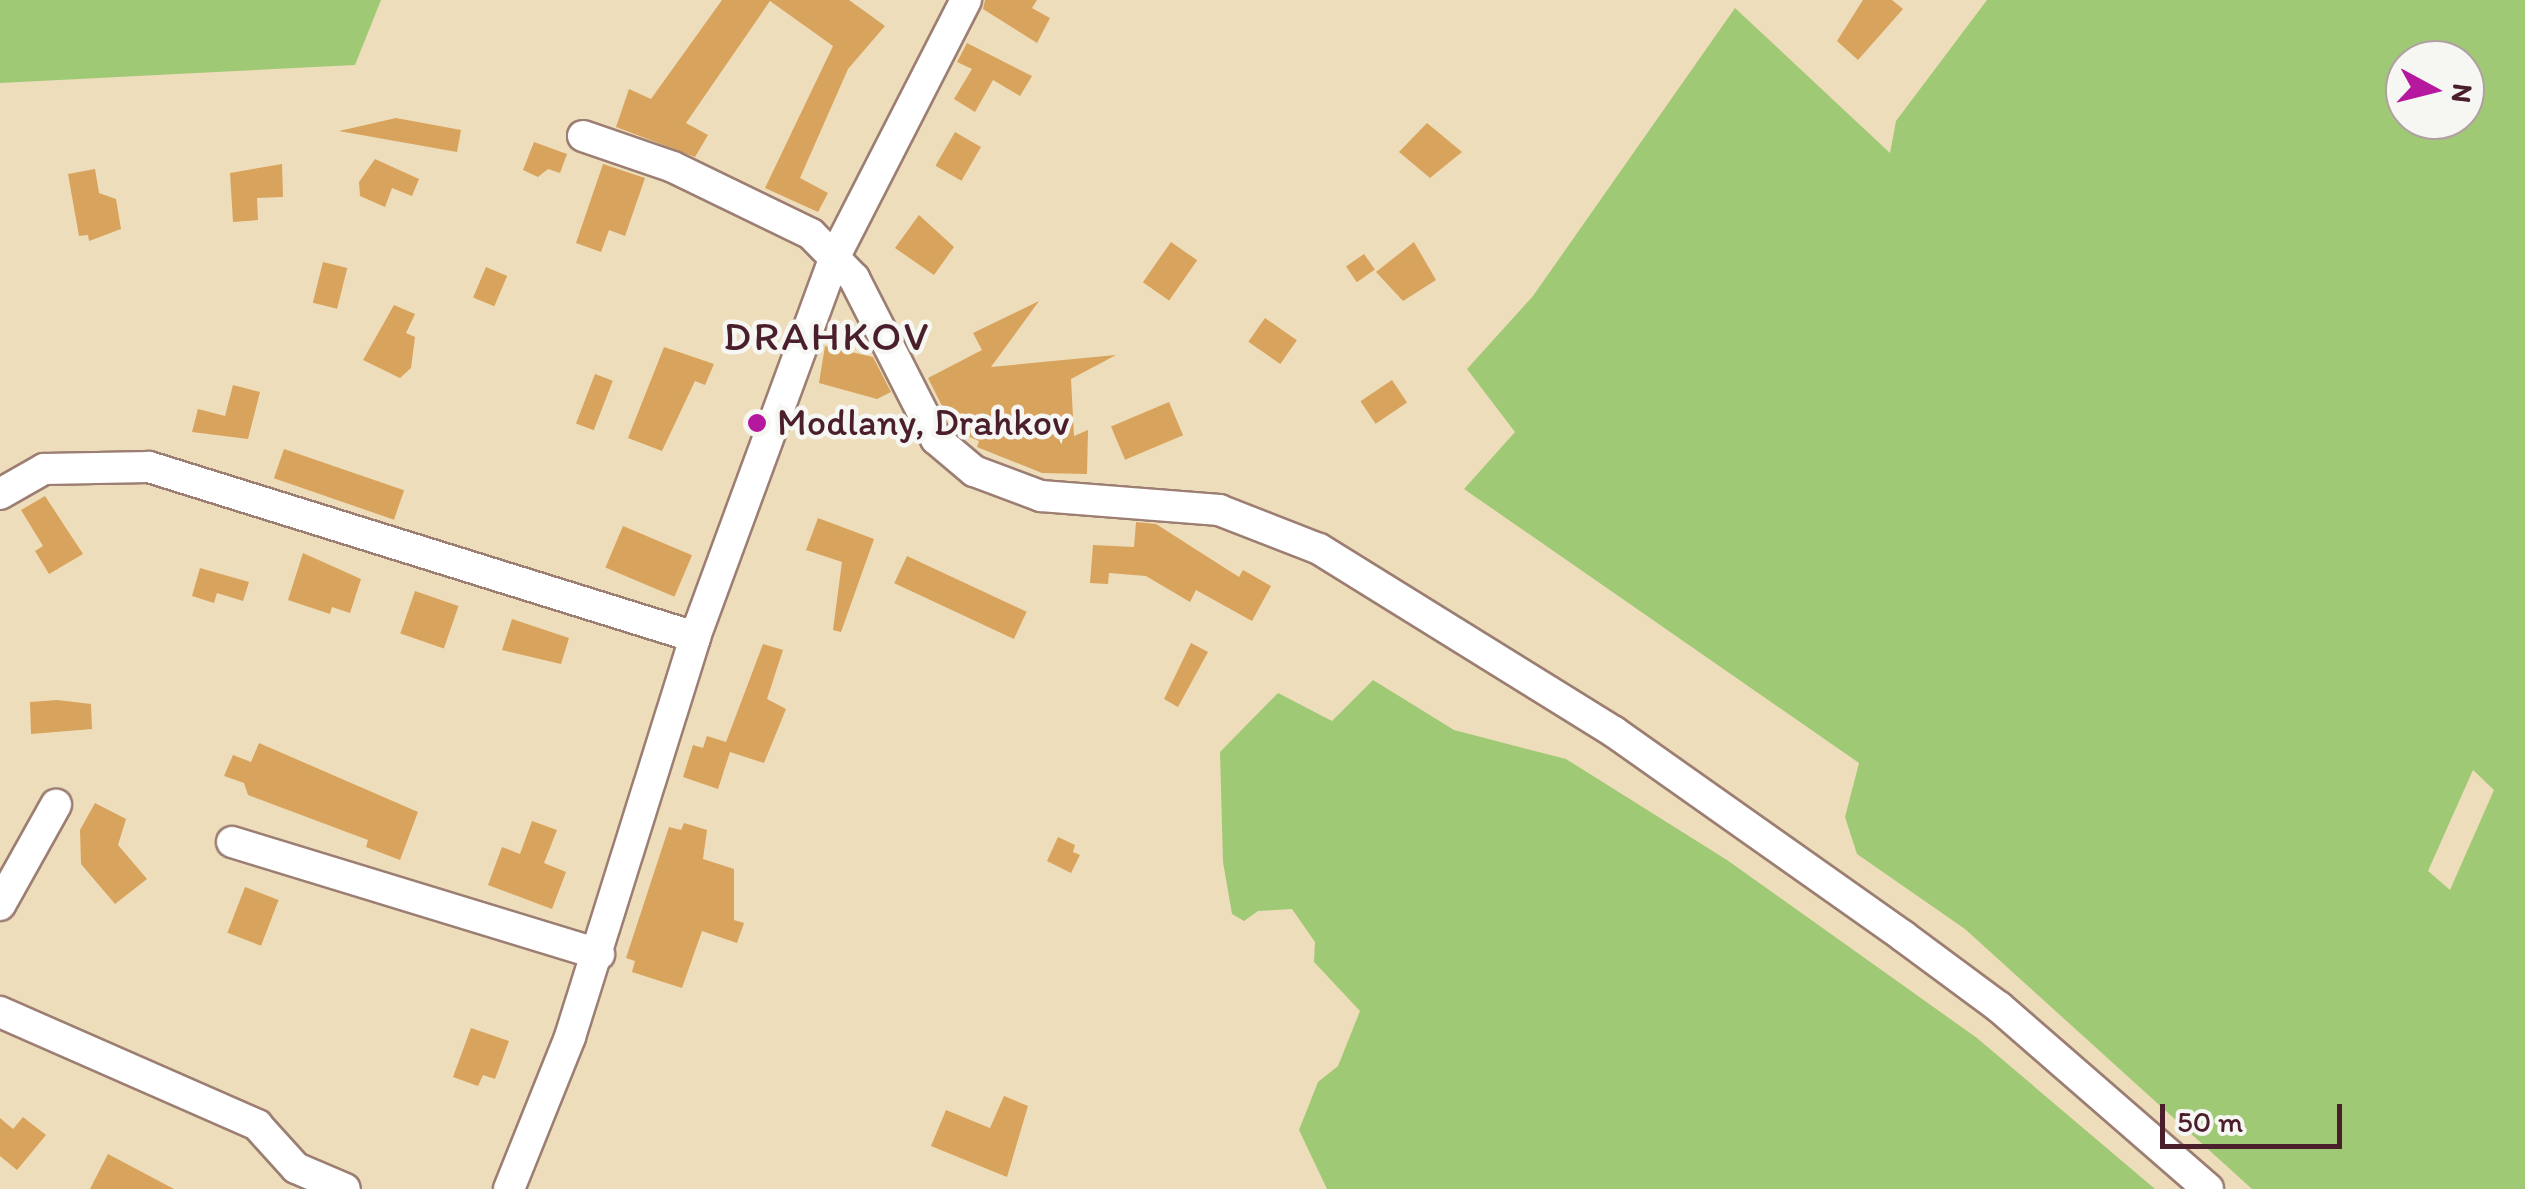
<!DOCTYPE html>
<html>
<head>
<meta charset="utf-8">
<style>
  body { margin:0 }
  #map { position:relative; width:2525px; height:1189px; overflow:hidden; background:#edb; font-family:Itim,sans-serif }
  div>[style] { position:absolute }
  [style*='--x'] { left:calc(var(--x)*1px); top:calc(var(--y)*1px); width:calc(var(--w)*1px); rotate:calc(var(--a)*1deg) }
  .green>* { inset:0; background:#a0c975 }
  .building>* { inset:0; background:#d8a35c; transform-origin:0 0 }
  .roads { filter:drop-shadow(2px 0 #9c7e73) drop-shadow(-2px 0 #9c7e73) drop-shadow(0 2px #9c7e73) drop-shadow(0 -2px #9c7e73) }
  .minor>* { height:30px; margin:-15px; padding:0 15px; transform-origin:15px; border-radius:15px; background:#fff }
  .dots>* { width:28px; height:28px; translate:-50% -50%; box-sizing:border-box; border:5px solid #f6f6f2; border-radius:50% }
  span { translate:-50% -50%; white-space:nowrap; text-align:center; line-height:1.15; -webkit-text-stroke:9px #f6f6f2; paint-order:stroke }
  .poi-label { font-size:38px; color:#4a1f2b }
  .left { translate:0 -50%; text-align:left }
  .quarter-label { font-size:42px; color:#4a1f2b; letter-spacing:2.5px }
  .north { position:absolute; left:2385px; top:40px; width:100px; height:100px; box-sizing:border-box; background:#f6f6f2; border:2px solid #b1a0a2; border-radius:50%; rotate:97deg; font-size:28px; font-weight:700; line-height:40px; text-align:center; color:#4a1f2b }
  .north::after { content:''; display:block; margin:auto; width:35px; height:45px; background:#b5179e; clip-path:polygon(50% 0,100% 100%,50% 72%,0 100%) }
  .scale { position:absolute; left:2160px; top:1104px; width:182px; height:45px; box-sizing:border-box; border:5px solid #4a1f2b; border-top:0; padding-left:12px; font-size:30px; line-height:35px; white-space:nowrap; color:#4a1f2b; -webkit-text-stroke:8px #f6f6f2; paint-order:stroke }
</style>
</head>
<body>
<div id="map">
  <div class="green">
    <div style="clip-path:polygon(0 0,381px 0,355px 65px,0 83px)"></div>
    <div style="clip-path:polygon(evenodd,1987px 0,2525px 0,2525px 1189px,2252px 1189px,1965px 929px,1857px 854px,1845px 817px,1859px 763px,1464px 489px,1515px 432px,1467px 369px,1533px 296px,1735px 8px,1890px 153px,1896px 121px,1987px 0,2405px 60px,2465px 60px,2465px 120px,2405px 120px,2405px 60px,1987px 0,2473px 770px,2494px 790px,2450px 890px,2428px 871px,2473px 770px)"></div>
    <div style="clip-path:polygon(1373px 680px,1454px 730px,1566px 759px,1727px 860px,1977px 1038px,2155px 1189px,1327px 1189px,1299px 1130px,1318px 1082px,1338px 1066px,1360px 1011px,1314px 962px,1315px 942px,1292px 909px,1258px 911px,1244px 921px,1232px 914px,1223px 862px,1220px 752px,1278px 693px,1332px 721px)"></div>
  </div>
  <div class="building">
    <div style="clip-path:polygon(722px 0,849px 0,885px 26px,848px 69px,800px 178px,828px 193px,818px 212px,765px 188px,833px 46px,770px 1px,686px 123px,708px 135px,695px 157px,616px 127px,629px 89px,651px 99px)"></div>
    <div style="clip-path:polygon(985px 0,1037px 0,1032px 8px,1050px 18px,1037px 43px,983px 9px)"></div>
    <div style="clip-path:polygon(1863px 0,1892px 0,1903px 9px,1858px 60px,1837px 41px)"></div>
    <div style="clip-path:polygon(967px 43px,1032px 76px,1020px 96px,993px 80px,975px 112px,954px 99px,972px 69px,957px 62px)"></div>
    <div style="clip-path:polygon(396px 118px,461px 130px,457px 152px,339px 131px)"></div>
    <div style="clip-path:polygon(1427px 123px,1462px 152px,1430px 178px,1399px 152px)"></div>
    <div style="left:955px;top:132px;width:30px;height:39px;rotate:30deg"></div>
    <div style="clip-path:polygon(534px 142px,567px 154px,560px 173px,548px 169px,538px 177px,523px 170px)"></div>
    <div style="clip-path:polygon(375px 159px,419px 179px,412px 196px,392px 188px,385px 207px,360px 196px,359px 182px)"></div>
    <div style="clip-path:polygon(282px 164px,283px 197px,257px 198px,258px 220px,233px 222px,230px 173px)"></div>
    <div style="clip-path:polygon(603px 164px,645px 178px,625px 236px,609px 230px,601px 252px,576px 243px)"></div>
    <div style="clip-path:polygon(95px 169px,99px 193px,116px 199px,121px 229px,89px 241px,88px 235px,79px 236px,68px 174px)"></div>
    <div style="clip-path:polygon(919px 215px,954px 247px,934px 275px,895px 248px)"></div>
    <div style="left:1171px;top:242px;width:32px;height:49px;rotate:35deg"></div>
    <div style="clip-path:polygon(1414px 242px,1436px 280px,1403px 301px,1376px 272px)"></div>
    <div style="left:1364px;top:254px;width:19px;height:22px;rotate:55deg"></div>
    <div style="left:323px;top:262px;width:25px;height:42px;rotate:14deg"></div>
    <div style="left:486px;top:267px;width:23px;height:33px;rotate:23deg"></div>
    <div style="clip-path:polygon(1039px 301px,991px 367px,1116px 355px,1071px 379px,1074px 436px,1088px 430px,1087px 474px,1042px 473px,977px 447px,979px 441px,954px 430px,928px 378px,982px 350px,973px 333px)"></div>
    <div style="clip-path:polygon(394px 305px,415px 314px,406px 333px,415px 337px,411px 368px,400px 378px,363px 360px)"></div>
    <div style="left:1265px;top:318px;width:39px;height:29px;rotate:35deg"></div>
    <div style="clip-path:polygon(825px 346px,873px 357px,891px 392px,877px 399px,819px 383px)"></div>
    <div style="clip-path:polygon(664px 347px,714px 364px,705px 385px,695px 381px,662px 451px,628px 438px)"></div>
    <div style="left:595px;top:374px;width:19px;height:53px;rotate:21deg"></div>
    <div style="left:1392px;top:380px;width:27px;height:38px;rotate:56deg"></div>
    <div style="clip-path:polygon(233px 385px,260px 392px,248px 439px,192px 432px,198px 409px,225px 416px)"></div>
    <div style="left:1169px;top:402px;width:36px;height:63px;rotate:67deg"></div>
    <div style="left:284px;top:449px;width:127px;height:31px;rotate:19deg"></div>
    <div style="clip-path:polygon(45px 496px,83px 554px,49px 574px,35px 551px,43px 546px,21px 510px)"></div>
    <div style="clip-path:polygon(818px 518px,874px 539px,841px 632px,833px 630px,842px 562px,806px 550px)"></div>
    <div style="clip-path:polygon(1136px 522px,1156px 524px,1239px 577px,1243px 570px,1271px 586px,1252px 621px,1196px 590px,1190px 602px,1146px 576px,1109px 573px,1108px 584px,1090px 583px,1093px 545px,1134px 547px)"></div>
    <div style="left:623px;top:526px;width:75px;height:45px;rotate:23deg"></div>
    <div style="clip-path:polygon(303px 553px,361px 579px,350px 613px,332px 607px,330px 614px,288px 600px)"></div>
    <div style="left:907px;top:556px;width:132px;height:30px;rotate:25deg"></div>
    <div style="clip-path:polygon(200px 568px,249px 582px,243px 601px,217px 593px,214px 603px,192px 596px)"></div>
    <div style="left:415px;top:591px;width:46px;height:45px;rotate:19deg"></div>
    <div style="clip-path:polygon(512px 619px,569px 638px,561px 664px,502px 650px)"></div>
    <div style="clip-path:polygon(1191px 643px,1208px 652px,1178px 707px,1164px 699px)"></div>
    <div style="clip-path:polygon(763px 644px,783px 650px,767px 699px,786px 709px,764px 763px,730px 752px,718px 789px,683px 777px,693px 745px,703px 748px,707px 736px,726px 742px)"></div>
    <div style="clip-path:polygon(57px 700px,91px 704px,92px 729px,31px 734px,30px 702px)"></div>
    <div style="clip-path:polygon(259px 743px,418px 812px,400px 860px,366px 847px,368px 840px,248px 795px,244px 783px,224px 776px,233px 755px,251px 762px)"></div>
    <div style="clip-path:polygon(95px 803px,126px 819px,118px 845px,147px 879px,115px 904px,81px 864px,80px 830px)"></div>
    <div style="clip-path:polygon(532px 821px,557px 830px,544px 863px,566px 872px,552px 909px,488px 885px,502px 847px,520px 854px)"></div>
    <div style="clip-path:polygon(684px 823px,707px 830px,703px 859px,734px 869px,734px 920px,744px 923px,737px 943px,702px 931px,682px 988px,632px 972px,635px 961px,626px 958px,669px 827px,681px 830px)"></div>
    <div style="clip-path:polygon(1058px 837px,1075px 845px,1073px 852px,1080px 855px,1071px 873px,1047px 861px)"></div>
    <div style="left:245px;top:887px;width:36px;height:49px;rotate:21deg"></div>
    <div style="clip-path:polygon(471px 1028px,509px 1041px,495px 1079px,483px 1075px,478px 1086px,453px 1077px)"></div>
    <div style="clip-path:polygon(1004px 1096px,1028px 1106px,1007px 1177px,931px 1146px,946px 1110px,990px 1128px)"></div>
    <div style="clip-path:polygon(23px 1117px,46px 1135px,17px 1170px,0 1156px,0 1118px,13px 1129px)"></div>
    <div style="clip-path:polygon(108px 1154px,174px 1189px,90px 1189px)"></div>
  </div>
  <div class="roads">
    <div class="minor">
      <div style="--x:583;--y:136;--w:95;--a:19"></div>
      <div style="--x:673;--y:167;--w:153;--a:25.9"></div>
      <div style="--x:811;--y:234;--w:62;--a:45.7"></div>
      <div style="--x:854;--y:278;--w:181;--a:63"></div>
      <div style="--x:936;--y:439;--w:50;--a:40.1"></div>
      <div style="--x:974;--y:471;--w:72;--a:20.5"></div>
      <div style="--x:1041;--y:496;--w:179;--a:4.5"></div>
      <div style="--x:1219;--y:510;--w:107;--a:21.3"></div>
      <div style="--x:1319;--y:549;--w:347;--a:31.8"></div>
      <div style="--x:1614;--y:732;--w:354;--a:35.2"></div>
      <div style="--x:1903;--y:936;--w:119;--a:36.5"></div>
      <div style="--x:1999;--y:1007;--w:277;--a:41"></div>
      <div style="--x:0;--y:494;--w:51;--a:-29.6"></div>
      <div style="--x:44;--y:469;--w:105;--a:-1.1"></div>
      <div style="--x:149;--y:467;--w:572;--a:17.29"></div>
      <div style="--x:232;--y:842;--w:384;--a:17"></div>
      <div style="--x:0;--y:905;--w:115;--a:-60.8"></div>
      <div style="--x:0;--y:1012;--w:281;--a:23.7"></div>
      <div style="--x:257;--y:1125;--w:58;--a:47.8"></div>
      <div style="--x:296;--y:1168;--w:53;--a:23.2"></div>
      <div style="--x:509;--y:1189;--w:164;--a:-68.1"></div>
      <div style="--x:570;--y:1037;--w:419;--a:-72.6"></div>
      <div style="--x:695;--y:637;--w:406;--a:-69.8"></div>
      <div style="--x:835;--y:256;--w:288;--a:-62.9"></div>
    </div>
  </div>
  <div class="dots">
    <div style="left:757px;top:423px;background:#b5179e"></div>
  </div>
  <div class="poi-label">
    <span class="left" style="left:777px;top:423px">Modlany, Drahkov</span>
  </div>
  <div class="quarter-label">
    <span style="left:827px;top:336px">DRAHKOV</span>
  </div>
  <div class="north">N</div>
  <div class="scale">50 m</div>
</div>
</body>
</html>
